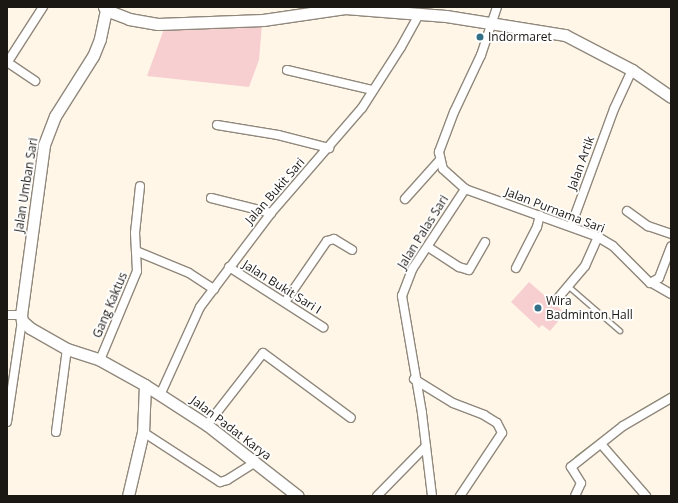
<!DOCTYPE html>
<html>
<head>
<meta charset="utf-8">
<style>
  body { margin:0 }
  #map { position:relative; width:678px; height:503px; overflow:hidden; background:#fff6e8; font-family:"Open Sans",sans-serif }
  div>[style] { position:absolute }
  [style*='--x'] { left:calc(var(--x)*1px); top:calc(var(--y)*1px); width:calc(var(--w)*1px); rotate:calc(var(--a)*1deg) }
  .green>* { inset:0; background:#f7cfd0 }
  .stream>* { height:2px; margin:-1px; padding:0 1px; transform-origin:1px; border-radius:1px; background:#75ac5c }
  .roads { filter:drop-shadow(1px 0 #90887c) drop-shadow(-1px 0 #90887c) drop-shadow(0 1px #90887c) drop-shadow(0 -1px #90887c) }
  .lane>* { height:4px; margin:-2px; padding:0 2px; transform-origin:2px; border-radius:2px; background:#fff }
  .street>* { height:8px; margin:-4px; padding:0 4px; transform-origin:4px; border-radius:4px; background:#fff }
  .secondary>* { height:11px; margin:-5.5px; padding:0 5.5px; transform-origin:5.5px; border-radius:5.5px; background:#fff }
  .dots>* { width:11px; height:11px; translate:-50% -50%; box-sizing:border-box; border:2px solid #fff; border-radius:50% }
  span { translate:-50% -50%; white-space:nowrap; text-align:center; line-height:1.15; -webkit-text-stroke:3.5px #fff; paint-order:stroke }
  .poi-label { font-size:12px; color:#1b1713 }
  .left { translate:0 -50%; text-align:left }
  .street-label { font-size:12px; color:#1b1713 }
  .frame { position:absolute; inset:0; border:8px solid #1b1713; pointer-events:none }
</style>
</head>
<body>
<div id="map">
  <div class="green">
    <div style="clip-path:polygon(262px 24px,259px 60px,249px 87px,147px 76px,164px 29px)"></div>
    <div style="clip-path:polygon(529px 282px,565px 313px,550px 331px,542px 325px,539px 328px,511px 302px)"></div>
  </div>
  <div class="stream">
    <div style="--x:635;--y:414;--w:42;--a:-30.3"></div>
    <div style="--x:576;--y:457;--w:55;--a:-36.9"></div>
  </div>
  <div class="roads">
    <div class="lane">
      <div style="--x:568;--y:286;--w:69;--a:40.9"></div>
    </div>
    <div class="street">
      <div style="--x:497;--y:7;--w:51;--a:108.4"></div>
      <div style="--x:481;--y:55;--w:63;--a:115.3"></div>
      <div style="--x:454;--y:112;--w:43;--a:110.6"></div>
      <div style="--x:439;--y:152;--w:17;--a:77"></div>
      <div style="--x:443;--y:169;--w:30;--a:42"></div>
      <div style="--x:465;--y:189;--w:141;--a:19.8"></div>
      <div style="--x:598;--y:237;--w:17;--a:31"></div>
      <div style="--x:613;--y:246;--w:52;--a:45"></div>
      <div style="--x:650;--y:283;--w:10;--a:-29"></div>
      <div style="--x:659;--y:278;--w:34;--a:-69"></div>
      <div style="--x:7;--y:62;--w:34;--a:34"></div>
      <div style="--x:7;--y:63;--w:67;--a:-57.3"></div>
      <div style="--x:287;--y:70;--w:87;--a:13.2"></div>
      <div style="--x:217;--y:125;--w:62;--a:9.3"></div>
      <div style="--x:278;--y:135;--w:53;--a:14.3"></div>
      <div style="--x:211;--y:198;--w:62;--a:14"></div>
      <div style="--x:405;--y:199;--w:52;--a:-48.1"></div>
      <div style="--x:627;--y:211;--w:26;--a:36"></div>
      <div style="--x:648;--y:226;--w:24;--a:19"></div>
      <div style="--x:571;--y:226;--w:125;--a:-69.8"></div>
      <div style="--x:614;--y:109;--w:43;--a:-65.2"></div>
      <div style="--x:428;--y:247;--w:37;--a:33"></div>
      <div style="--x:459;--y:267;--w:10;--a:17"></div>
      <div style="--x:469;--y:270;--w:32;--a:-60"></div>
      <div style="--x:136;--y:251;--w:57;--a:22.5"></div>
      <div style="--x:189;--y:273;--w:30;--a:33"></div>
      <div style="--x:229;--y:267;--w:112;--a:32.6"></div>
      <div style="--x:516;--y:268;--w:46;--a:-62.9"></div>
      <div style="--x:537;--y:227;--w:12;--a:-76"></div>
      <div style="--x:652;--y:283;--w:22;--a:30"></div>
      <div style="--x:558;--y:298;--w:42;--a:-49.8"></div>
      <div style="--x:585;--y:266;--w:32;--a:-66"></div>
      <div style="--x:285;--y:302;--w:74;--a:-55.5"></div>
      <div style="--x:327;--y:241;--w:7;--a:-16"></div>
      <div style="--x:334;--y:239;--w:21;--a:31"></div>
      <div style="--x:7;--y:315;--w:14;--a:0"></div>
      <div style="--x:100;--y:360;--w:96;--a:-67.4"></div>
      <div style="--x:137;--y:271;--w:38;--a:-93"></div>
      <div style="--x:135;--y:233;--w:47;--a:-83.9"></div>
      <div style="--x:414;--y:379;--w:46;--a:31.6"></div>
      <div style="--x:453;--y:403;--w:33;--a:21"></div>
      <div style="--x:484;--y:415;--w:15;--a:32"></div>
      <div style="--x:497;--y:423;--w:11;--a:63"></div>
      <div style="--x:502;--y:433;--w:76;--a:123.7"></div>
      <div style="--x:161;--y:393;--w:94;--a:-65.6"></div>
      <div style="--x:200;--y:307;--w:118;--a:-52.9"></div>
      <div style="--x:271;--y:213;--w:139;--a:-49.1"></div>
      <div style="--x:362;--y:108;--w:72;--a:-57.4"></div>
      <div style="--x:401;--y:47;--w:39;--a:-61"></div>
      <div style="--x:7;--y:422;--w:102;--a:-81.6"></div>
      <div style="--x:207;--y:425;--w:91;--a:-52.1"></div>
      <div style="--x:263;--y:353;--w:109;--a:36.5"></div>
      <div style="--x:56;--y:432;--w:84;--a:-82.5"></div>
      <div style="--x:143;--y:432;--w:92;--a:33"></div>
      <div style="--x:220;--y:482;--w:7;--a:-16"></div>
      <div style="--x:227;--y:480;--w:34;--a:-32"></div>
      <div style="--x:601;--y:444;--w:69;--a:49.1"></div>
      <div style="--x:377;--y:496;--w:70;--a:-45.6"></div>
      <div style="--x:432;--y:496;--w:84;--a:-96.9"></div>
      <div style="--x:422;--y:413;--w:119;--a:-99.7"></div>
      <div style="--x:402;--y:296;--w:30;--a:-69"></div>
      <div style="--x:413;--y:268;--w:95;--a:-56.6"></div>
      <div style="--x:575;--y:496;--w:14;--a:-65"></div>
      <div style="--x:581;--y:483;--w:19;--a:-122"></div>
      <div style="--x:571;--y:467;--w:66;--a:-38.3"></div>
      <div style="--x:623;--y:426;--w:56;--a:-30.3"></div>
    </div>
    <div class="secondary">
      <div style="--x:104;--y:7;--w:4;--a:56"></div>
      <div style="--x:106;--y:10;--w:30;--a:102"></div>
      <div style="--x:100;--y:39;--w:18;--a:112"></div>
      <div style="--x:93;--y:56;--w:71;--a:122.3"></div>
      <div style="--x:55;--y:116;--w:31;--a:111"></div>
      <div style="--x:44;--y:145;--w:172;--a:97.7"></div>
      <div style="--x:21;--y:315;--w:6;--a:81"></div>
      <div style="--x:22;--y:321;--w:11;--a:41"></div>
      <div style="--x:30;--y:328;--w:43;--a:29.6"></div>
      <div style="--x:67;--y:349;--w:35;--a:18"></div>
      <div style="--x:100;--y:360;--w:51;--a:29.1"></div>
      <div style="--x:145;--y:385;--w:47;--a:92.4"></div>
      <div style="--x:143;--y:432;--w:66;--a:103.2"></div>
      <div style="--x:106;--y:10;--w:25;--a:21"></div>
      <div style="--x:129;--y:19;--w:29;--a:10"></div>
      <div style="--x:158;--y:24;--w:105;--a:-2.2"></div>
      <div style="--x:263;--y:20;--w:83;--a:-8.3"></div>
      <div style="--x:345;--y:8;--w:101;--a:4.5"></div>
      <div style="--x:446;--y:16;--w:121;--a:9.1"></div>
      <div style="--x:565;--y:35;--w:76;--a:27.6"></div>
      <div style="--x:632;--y:70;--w:47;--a:34.7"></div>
      <div style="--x:145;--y:385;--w:74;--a:32.8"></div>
      <div style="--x:207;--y:425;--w:115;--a:38"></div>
    </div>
  </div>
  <div class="dots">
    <div style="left:480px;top:37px;background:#336f86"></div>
    <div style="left:538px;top:308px;background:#336f86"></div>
  </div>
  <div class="poi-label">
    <span class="left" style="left:488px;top:37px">Indormaret</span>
    <span class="left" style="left:546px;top:308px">Wira<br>Badminton Hall</span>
  </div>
  <div class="street-label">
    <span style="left:581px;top:163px;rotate:-70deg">Jalan Artik</span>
    <span style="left:26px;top:185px;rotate:-81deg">Jalan Umban Sari</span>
    <span style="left:275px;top:191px;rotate:-49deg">Jalan Bukit Sari</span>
    <span style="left:555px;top:210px;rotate:21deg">Jalan Purnama Sari</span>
    <span style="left:423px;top:232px;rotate:-58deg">Jalan Palas Sari</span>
    <span style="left:282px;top:287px;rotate:32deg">Jalan Bukit Sari I</span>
    <span style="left:110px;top:305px;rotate:-67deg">Gang Kaktus</span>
    <span style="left:231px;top:428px;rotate:37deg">Jalan Padat Karya</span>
  </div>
  <div class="frame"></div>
</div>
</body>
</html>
